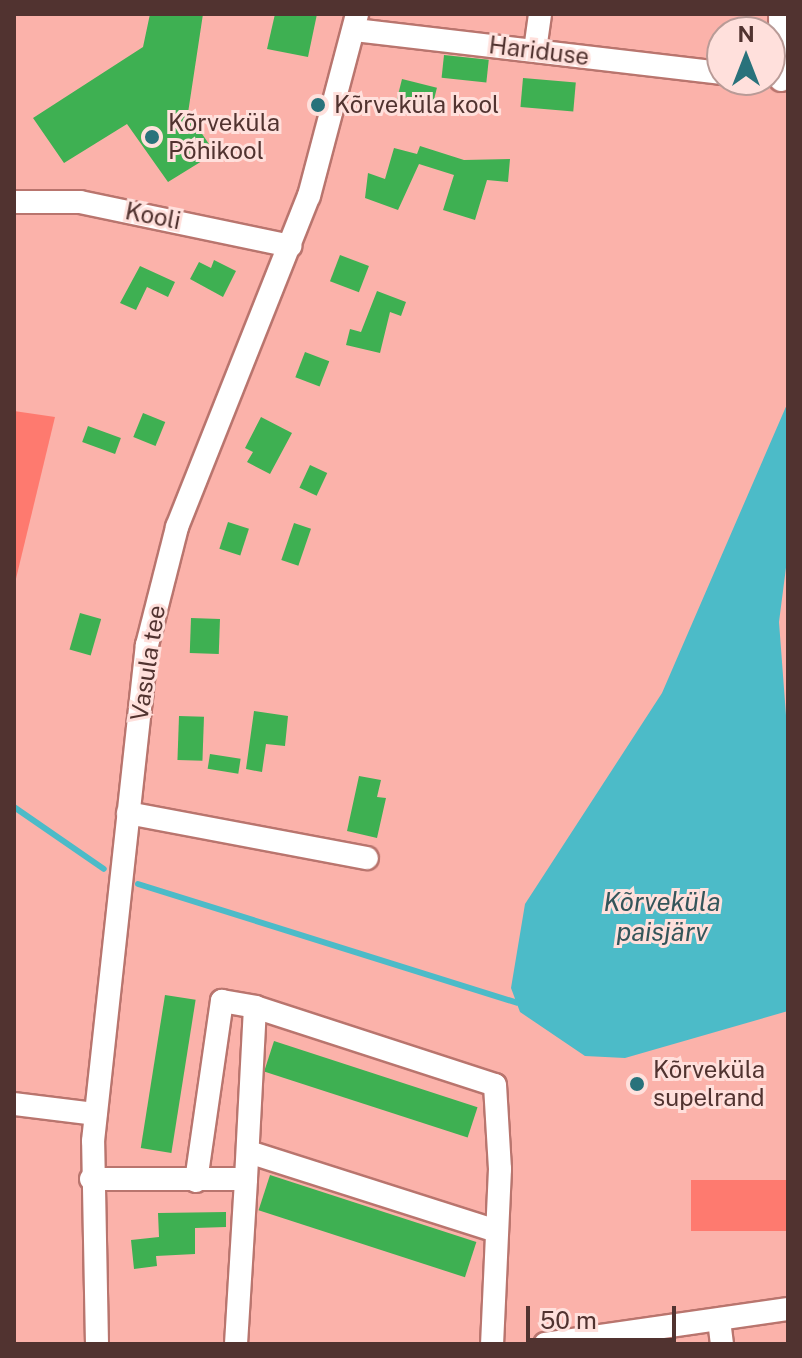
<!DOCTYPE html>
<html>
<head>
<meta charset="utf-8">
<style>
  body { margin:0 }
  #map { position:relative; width:802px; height:1358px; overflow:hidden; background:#fbb2aa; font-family:"Public Sans",sans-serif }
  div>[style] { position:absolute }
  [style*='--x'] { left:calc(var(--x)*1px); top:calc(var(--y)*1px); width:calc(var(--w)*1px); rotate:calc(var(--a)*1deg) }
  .green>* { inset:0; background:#fe7a6f; transform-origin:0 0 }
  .water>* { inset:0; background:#4cbbc8 }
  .stream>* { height:6px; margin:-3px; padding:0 3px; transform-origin:3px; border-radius:3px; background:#4cbbc8 }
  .building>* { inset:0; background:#3eb052; transform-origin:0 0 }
  .roads { filter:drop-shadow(2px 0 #b9756e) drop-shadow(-2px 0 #b9756e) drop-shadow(0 2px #b9756e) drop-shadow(0 -2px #b9756e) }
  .minor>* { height:22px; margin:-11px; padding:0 11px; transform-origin:11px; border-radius:11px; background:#fff }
  .dots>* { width:22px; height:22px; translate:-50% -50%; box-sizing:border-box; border:4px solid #ffe0dc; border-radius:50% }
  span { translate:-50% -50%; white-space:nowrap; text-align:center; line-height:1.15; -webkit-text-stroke:6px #ffe0dc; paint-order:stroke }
  .street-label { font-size:24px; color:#513330 }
  .poi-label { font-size:24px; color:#513330 }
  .left { translate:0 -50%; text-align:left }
  .water-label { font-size:26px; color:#34555a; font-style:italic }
  .frame { position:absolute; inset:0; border:16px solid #513330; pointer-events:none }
  .north { position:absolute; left:706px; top:16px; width:80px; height:80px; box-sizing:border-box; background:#ffe0dc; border:2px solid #b99b97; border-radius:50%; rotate:0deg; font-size:22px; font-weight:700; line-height:32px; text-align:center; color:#513330 }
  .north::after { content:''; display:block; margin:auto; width:28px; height:36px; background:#29727b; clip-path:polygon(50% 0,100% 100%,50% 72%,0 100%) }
  .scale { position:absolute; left:526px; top:1306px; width:150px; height:36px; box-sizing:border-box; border:4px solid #513330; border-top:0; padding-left:10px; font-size:24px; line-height:28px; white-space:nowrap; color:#513330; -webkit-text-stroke:6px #ffe0dc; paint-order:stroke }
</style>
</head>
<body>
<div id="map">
  <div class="green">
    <div style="clip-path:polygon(14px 411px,55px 417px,14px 587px)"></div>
    <div style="left:788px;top:1180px;width:51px;height:97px;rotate:90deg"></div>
  </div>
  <div class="water">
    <div style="clip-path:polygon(788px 402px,788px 552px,779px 622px,788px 742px,788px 1011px,625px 1058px,585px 1056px,520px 1012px,511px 988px,525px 904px,662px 693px)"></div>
  </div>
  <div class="stream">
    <div style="--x:14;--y:807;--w:109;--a:34.6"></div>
    <div style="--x:138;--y:884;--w:397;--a:17.4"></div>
  </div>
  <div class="building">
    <div style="clip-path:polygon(150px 14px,203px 14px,188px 113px,215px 153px,168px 182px,127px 124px,64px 163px,33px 118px,143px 47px)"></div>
    <div style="clip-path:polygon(275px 14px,317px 14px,308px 57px,267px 49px)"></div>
    <div style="left:444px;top:55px;width:45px;height:23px;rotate:6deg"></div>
    <div style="left:523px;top:78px;width:53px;height:29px;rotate:5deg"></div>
    <div style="left:402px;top:79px;width:36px;height:24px;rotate:14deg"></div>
    <div style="clip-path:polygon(420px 146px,464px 160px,510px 159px,508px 182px,487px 180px,475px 220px,443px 210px,454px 175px,419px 164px,398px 210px,365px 198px,368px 173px,385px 179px,394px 148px,417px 154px)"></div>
    <div style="left:340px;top:255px;width:31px;height:28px;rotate:21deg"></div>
    <div style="clip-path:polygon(214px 260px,236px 271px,223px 297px,190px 279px,199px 262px,211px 268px)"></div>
    <div style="clip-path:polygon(140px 266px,175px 282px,168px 297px,147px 287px,136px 310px,120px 303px)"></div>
    <div style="clip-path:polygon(377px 291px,406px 302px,401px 316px,390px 312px,380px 353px,346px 345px,350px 329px,361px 332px)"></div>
    <div style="left:305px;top:352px;width:26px;height:27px;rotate:21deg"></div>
    <div style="left:143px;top:413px;width:24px;height:26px;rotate:22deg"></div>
    <div style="clip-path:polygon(261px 417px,292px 433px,270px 474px,247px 462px,253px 452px,245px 448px)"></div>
    <div style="left:88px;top:426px;width:35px;height:17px;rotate:20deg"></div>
    <div style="left:310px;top:465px;width:19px;height:25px;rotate:25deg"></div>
    <div style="left:228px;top:522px;width:22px;height:28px;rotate:18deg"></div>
    <div style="left:294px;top:523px;width:18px;height:39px;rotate:19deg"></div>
    <div style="left:80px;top:613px;width:22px;height:38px;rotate:16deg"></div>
    <div style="left:191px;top:618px;width:29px;height:35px;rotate:2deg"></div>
    <div style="clip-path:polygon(254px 711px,288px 716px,285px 746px,266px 744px,262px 772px,246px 769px)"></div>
    <div style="left:179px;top:716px;width:25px;height:44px;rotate:2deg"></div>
    <div style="left:210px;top:754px;width:31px;height:15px;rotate:9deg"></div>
    <div style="clip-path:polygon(359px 776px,381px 780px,377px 797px,386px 798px,377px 838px,347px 831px)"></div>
    <div style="left:165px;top:995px;width:31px;height:155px;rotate:9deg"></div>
    <div style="left:274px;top:1041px;width:214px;height:32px;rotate:18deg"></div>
    <div style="left:270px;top:1175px;width:217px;height:37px;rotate:18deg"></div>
    <div style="clip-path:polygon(226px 1212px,226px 1227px,195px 1228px,195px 1254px,156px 1256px,157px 1266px,134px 1269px,131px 1240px,159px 1237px,158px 1213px)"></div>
  </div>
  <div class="roads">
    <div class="minor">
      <div style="--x:780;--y:14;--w:66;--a:89.1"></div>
      <div style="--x:355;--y:30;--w:370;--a:6.7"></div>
      <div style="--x:535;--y:50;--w:36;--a:-82"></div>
      <div style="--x:14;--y:202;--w:66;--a:0"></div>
      <div style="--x:80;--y:202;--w:215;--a:11.8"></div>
      <div style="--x:128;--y:813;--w:243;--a:10.7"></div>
      <div style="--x:14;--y:1104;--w:82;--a:7"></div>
      <div style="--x:249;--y:1152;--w:257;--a:17.7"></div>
      <div style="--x:91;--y:1179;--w:155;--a:0"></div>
      <div style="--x:246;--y:1179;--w:172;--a:-87"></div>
      <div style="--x:255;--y:1007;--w:252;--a:18"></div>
      <div style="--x:495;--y:1085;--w:84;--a:86.6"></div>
      <div style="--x:500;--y:1169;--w:175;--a:92.6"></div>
      <div style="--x:196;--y:1181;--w:182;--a:-81.8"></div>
      <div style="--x:222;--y:1001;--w:34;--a:10"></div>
      <div style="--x:719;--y:1320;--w:24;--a:83"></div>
      <div style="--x:97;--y:1344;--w:203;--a:-91.1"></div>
      <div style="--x:93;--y:1141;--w:499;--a:-83.8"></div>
      <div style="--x:147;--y:645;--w:122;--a:-75.7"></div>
      <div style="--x:177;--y:527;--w:356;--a:-68.3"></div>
      <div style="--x:309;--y:196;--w:188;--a:-75.2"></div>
      <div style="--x:236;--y:1344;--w:165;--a:-86.5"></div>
      <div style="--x:545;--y:1344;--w:246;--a:-8.2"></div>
    </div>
  </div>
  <div class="dots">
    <div style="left:318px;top:105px;background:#29727b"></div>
    <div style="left:152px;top:137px;background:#29727b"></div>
    <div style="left:637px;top:1084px;background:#29727b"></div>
  </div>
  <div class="street-label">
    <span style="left:539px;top:51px;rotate:7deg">Hariduse</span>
    <span style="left:153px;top:216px;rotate:11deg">Kooli</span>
    <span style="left:148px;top:663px;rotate:-81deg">Vasula tee</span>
  </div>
  <div class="poi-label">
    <span class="left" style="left:334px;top:105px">Kõrveküla kool</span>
    <span class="left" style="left:168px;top:137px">Kõrveküla<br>Põhikool</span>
    <span class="left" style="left:653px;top:1084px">Kõrveküla<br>supelrand</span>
  </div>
  <div class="water-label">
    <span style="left:662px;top:917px">Kõrveküla<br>paisjärv</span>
  </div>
  <div class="frame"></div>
  <div class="north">N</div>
  <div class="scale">50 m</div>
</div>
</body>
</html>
